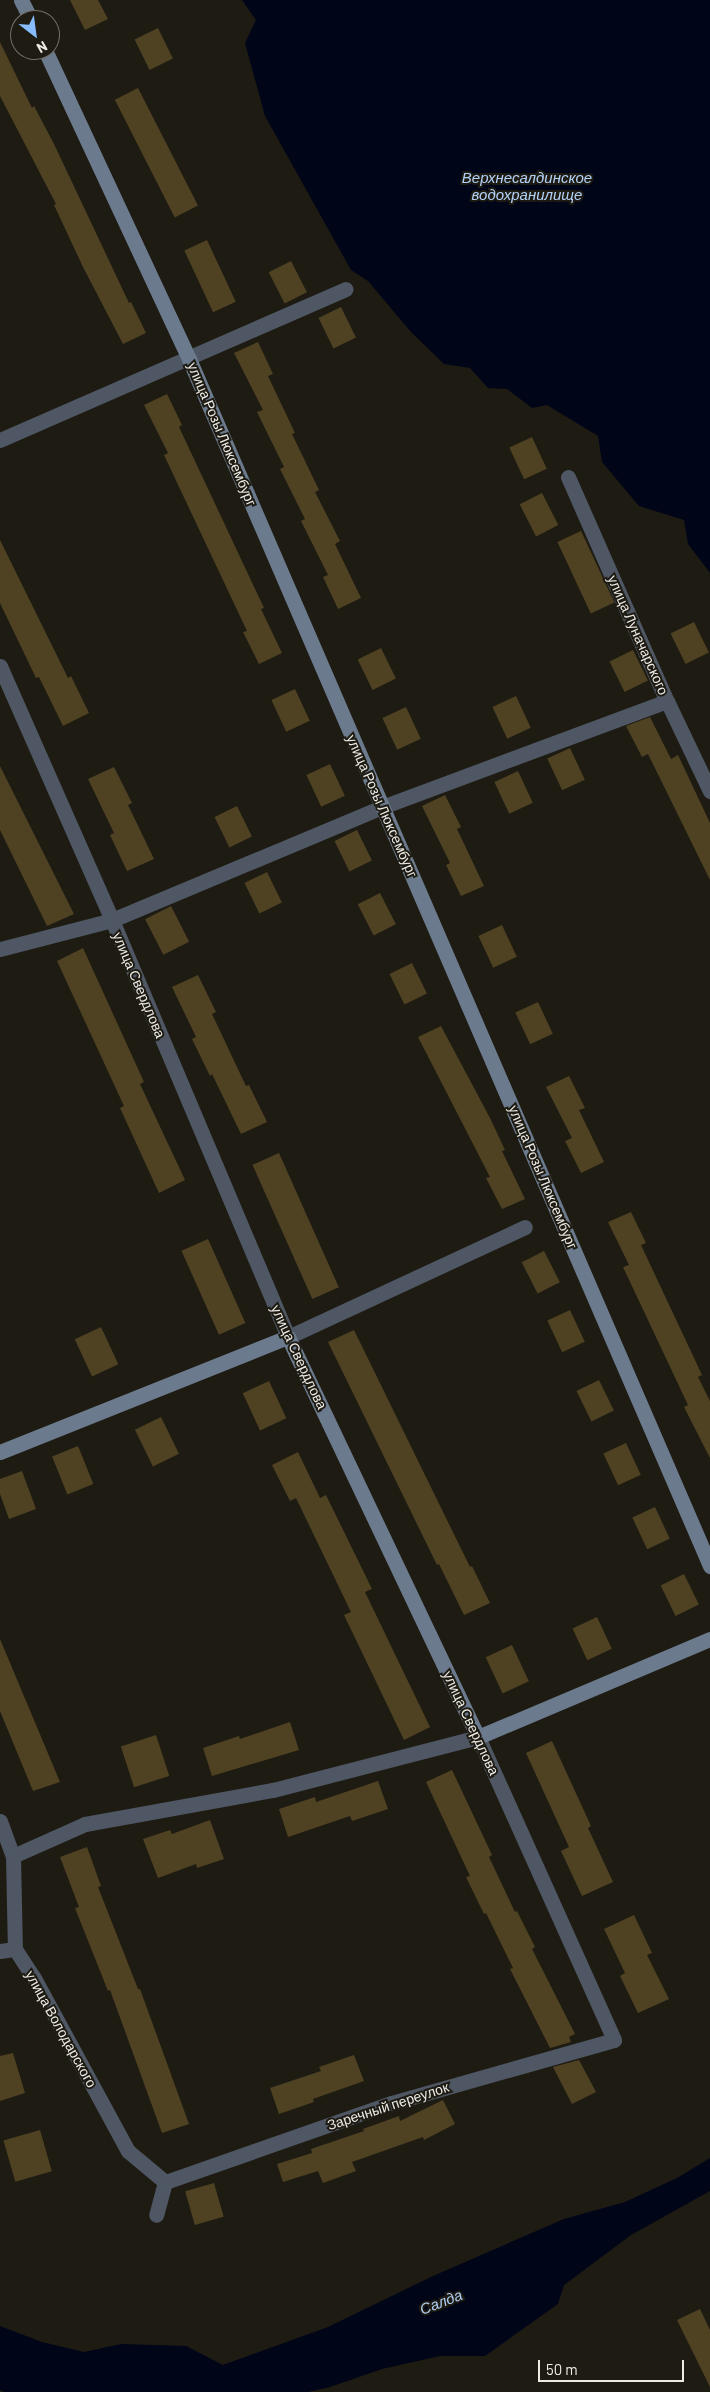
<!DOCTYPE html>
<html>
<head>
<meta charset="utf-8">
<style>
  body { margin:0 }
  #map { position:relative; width:710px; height:2392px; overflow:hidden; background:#1e1b13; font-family:Barlow,sans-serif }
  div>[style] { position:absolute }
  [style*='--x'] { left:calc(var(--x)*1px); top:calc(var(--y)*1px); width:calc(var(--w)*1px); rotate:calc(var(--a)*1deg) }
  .water>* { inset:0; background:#000518 }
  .building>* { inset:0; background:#4f4222; transform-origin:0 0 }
  .street>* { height:15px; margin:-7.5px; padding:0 7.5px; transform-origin:7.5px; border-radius:7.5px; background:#4e5763 }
  .secondary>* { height:15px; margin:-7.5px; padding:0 7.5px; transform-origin:7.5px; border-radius:7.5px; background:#6b7a8d }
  span { translate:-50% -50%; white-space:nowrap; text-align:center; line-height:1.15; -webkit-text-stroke:4px #1e1b13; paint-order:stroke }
  .street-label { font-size:14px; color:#edebe6 }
  .water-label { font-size:15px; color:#b2d1f8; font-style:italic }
  .north { position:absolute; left:10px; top:10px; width:50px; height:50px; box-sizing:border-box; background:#1e1b13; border:1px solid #716e67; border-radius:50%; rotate:150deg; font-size:14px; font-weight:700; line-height:20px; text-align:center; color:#edebe6 }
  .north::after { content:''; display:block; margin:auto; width:18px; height:22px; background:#87bbfb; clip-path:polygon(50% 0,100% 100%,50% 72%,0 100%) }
  .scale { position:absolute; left:538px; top:2360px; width:146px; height:22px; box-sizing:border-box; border:2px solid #edebe6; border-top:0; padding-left:6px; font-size:15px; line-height:18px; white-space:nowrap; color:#edebe6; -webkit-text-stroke:4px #1e1b13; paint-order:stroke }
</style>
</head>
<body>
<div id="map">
  <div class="water">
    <div style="clip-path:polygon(242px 0,710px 0,710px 573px,688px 544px,684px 520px,639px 506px,602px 462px,598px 436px,547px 405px,532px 408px,507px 389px,488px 388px,470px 368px,444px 364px,411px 332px,368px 281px,351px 270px,265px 116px,245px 43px,256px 20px)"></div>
    <div style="clip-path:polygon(710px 2158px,710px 2191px,631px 2235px,564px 2285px,558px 2304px,485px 2356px,440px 2356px,382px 2369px,330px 2387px,308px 2392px,4px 2392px,0 2390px,0 2326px,42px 2342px,84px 2352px,121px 2344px,186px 2346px,223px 2365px,328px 2327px,433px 2276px,564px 2219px,625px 2202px,677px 2178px)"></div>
  </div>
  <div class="building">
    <div style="clip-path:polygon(70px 0,98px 0,108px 19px,85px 30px)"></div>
    <div style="left:158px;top:28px;width:34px;height:26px;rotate:64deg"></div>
    <div style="clip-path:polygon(0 42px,32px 108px,34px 106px,54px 144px,129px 303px,131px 302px,146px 333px,123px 344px,83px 267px,54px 205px,56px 204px,0 96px)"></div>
    <div style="left:138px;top:88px;width:132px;height:26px;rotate:63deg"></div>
    <div style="left:207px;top:240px;width:68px;height:25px;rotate:65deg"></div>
    <div style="left:291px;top:261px;width:35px;height:25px;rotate:63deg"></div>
    <div style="left:341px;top:307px;width:34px;height:25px;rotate:64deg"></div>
    <div style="clip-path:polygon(258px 342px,273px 374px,268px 376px,295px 433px,292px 434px,319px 490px,315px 492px,340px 541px,335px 544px,361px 598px,338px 609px,323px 577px,328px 575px,301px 521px,305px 519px,280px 469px,284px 467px,257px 412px,263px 410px,234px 353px)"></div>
    <div style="clip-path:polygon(167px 394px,182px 425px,179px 427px,264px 608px,261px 609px,282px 653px,259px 664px,243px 632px,247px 631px,164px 455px,168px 453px,144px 405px)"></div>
    <div style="left:532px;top:437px;width:35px;height:25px;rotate:65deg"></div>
    <div style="left:542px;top:493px;width:36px;height:25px;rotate:63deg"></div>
    <div style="left:581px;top:531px;width:79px;height:26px;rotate:65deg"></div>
    <div style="clip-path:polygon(0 540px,68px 678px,71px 676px,89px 713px,63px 726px,39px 677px,36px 678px,0 603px)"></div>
    <div style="left:694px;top:622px;width:34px;height:26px;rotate:64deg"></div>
    <div style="left:381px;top:648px;width:34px;height:26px;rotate:64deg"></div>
    <div style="left:633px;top:650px;width:34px;height:26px;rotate:64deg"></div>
    <div style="left:295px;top:689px;width:35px;height:26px;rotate:65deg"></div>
    <div style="left:516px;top:696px;width:35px;height:26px;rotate:65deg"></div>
    <div style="left:406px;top:707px;width:35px;height:26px;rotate:65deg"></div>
    <div style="clip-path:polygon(650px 717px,671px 759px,678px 755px,710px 823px,710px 880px,648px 754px,642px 757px,626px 726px)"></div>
    <div style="left:570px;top:748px;width:35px;height:25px;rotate:65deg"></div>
    <div style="left:330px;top:764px;width:35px;height:26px;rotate:65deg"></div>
    <div style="clip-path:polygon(0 766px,74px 914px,47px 926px,0 830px)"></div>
    <div style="clip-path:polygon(114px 767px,132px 803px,128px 805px,154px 859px,127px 871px,110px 835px,114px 833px,88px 779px)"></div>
    <div style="left:518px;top:771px;width:35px;height:26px;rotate:65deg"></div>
    <div style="clip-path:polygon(445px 795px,461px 827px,457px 829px,484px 886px,461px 896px,446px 865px,450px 863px,422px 806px)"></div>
    <div style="left:237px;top:806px;width:34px;height:25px;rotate:64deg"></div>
    <div style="left:357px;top:830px;width:34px;height:25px;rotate:64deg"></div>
    <div style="left:267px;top:872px;width:34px;height:25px;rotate:64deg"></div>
    <div style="left:380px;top:893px;width:35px;height:25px;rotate:63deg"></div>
    <div style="left:171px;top:906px;width:40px;height:29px;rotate:63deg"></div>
    <div style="left:502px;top:925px;width:35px;height:26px;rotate:65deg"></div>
    <div style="clip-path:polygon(83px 948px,144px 1082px,140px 1084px,185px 1180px,159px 1193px,120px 1108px,124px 1106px,57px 961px)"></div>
    <div style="left:412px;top:963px;width:34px;height:25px;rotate:64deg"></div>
    <div style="clip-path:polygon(198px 975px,216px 1012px,212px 1014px,246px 1086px,249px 1085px,267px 1122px,241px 1134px,212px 1074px,210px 1076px,192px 1039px,196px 1037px,172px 987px)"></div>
    <div style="left:538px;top:1002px;width:35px;height:25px;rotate:65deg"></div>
    <div style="clip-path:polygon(441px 1026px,490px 1118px,505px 1150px,502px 1151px,525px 1199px,502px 1209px,486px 1178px,490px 1177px,418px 1037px)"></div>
    <div style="clip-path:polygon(569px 1076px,585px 1108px,579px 1110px,604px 1162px,581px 1173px,565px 1141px,572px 1138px,546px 1087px)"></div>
    <div style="left:279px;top:1153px;width:147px;height:29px;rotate:66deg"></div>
    <div style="clip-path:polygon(631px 1212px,646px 1243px,641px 1245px,702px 1375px,698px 1377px,710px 1401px,710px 1458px,684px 1407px,688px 1405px,623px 1267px,629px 1265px,608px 1222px)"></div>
    <div style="left:208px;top:1239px;width:92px;height:29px;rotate:66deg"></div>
    <div style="left:544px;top:1251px;width:35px;height:25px;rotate:63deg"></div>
    <div style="left:570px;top:1310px;width:35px;height:25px;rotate:65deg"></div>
    <div style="left:101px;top:1327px;width:41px;height:29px;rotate:65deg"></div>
    <div style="clip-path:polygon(354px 1330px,470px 1567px,472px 1566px,490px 1603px,464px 1615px,439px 1564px,437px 1565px,328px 1342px)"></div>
    <div style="left:599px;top:1380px;width:34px;height:25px;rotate:64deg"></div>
    <div style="left:269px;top:1381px;width:41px;height:29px;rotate:65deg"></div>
    <div style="left:161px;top:1417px;width:41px;height:29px;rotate:64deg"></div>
    <div style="left:626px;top:1443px;width:35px;height:25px;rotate:65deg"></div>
    <div style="left:78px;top:1446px;width:41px;height:28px;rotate:68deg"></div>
    <div style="clip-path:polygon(298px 1452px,320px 1498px,326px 1495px,372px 1589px,365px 1592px,430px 1727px,404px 1740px,344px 1615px,351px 1612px,296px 1498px,290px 1501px,272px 1465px)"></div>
    <div style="clip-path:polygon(22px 1471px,36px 1509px,9px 1519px,0 1494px,0 1479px)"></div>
    <div style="left:655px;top:1507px;width:35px;height:25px;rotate:65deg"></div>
    <div style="left:684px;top:1574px;width:34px;height:26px;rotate:64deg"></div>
    <div style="left:597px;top:1617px;width:35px;height:27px;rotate:65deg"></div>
    <div style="clip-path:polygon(0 1639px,60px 1782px,33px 1791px,0 1711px)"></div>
    <div style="left:512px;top:1645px;width:40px;height:29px;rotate:65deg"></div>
    <div style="clip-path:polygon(290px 1722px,299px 1750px,212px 1776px,203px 1748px,239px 1736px,240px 1739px)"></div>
    <div style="left:156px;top:1735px;width:43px;height:37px;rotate:72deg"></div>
    <div style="clip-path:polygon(552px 1741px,591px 1826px,588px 1828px,613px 1882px,582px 1896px,561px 1851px,569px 1847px,526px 1753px)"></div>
    <div style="clip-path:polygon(452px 1770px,492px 1855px,489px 1857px,515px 1912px,517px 1911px,535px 1947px,532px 1949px,575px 2034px,569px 2037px,571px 2042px,550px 2048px,510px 1969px,513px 1968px,486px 1913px,484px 1914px,466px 1877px,470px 1876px,426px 1782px)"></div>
    <div style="clip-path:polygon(378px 1781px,388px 1809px,352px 1821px,350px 1816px,288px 1837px,279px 1809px,315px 1797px,316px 1802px)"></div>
    <div style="clip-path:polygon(210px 1820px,224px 1859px,197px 1868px,196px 1864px,158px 1878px,143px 1839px,170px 1830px,172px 1834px)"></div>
    <div style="clip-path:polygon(87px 1847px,101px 1886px,98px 1887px,138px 1989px,140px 1989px,189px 2124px,162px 2133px,110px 1990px,108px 1991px,75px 1908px,79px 1907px,60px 1857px)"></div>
    <div style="clip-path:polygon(634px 1915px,652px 1953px,647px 1955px,669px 1999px,638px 2013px,620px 1976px,625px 1973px,604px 1929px)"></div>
    <div style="clip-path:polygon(13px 2053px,25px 2093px,0 2101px,0 2056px)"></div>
    <div style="clip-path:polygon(354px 2055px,364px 2081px,313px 2099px,314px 2102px,279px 2114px,270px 2088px,321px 2071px,319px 2067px)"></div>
    <div style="clip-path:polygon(579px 2060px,596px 2092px,572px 2104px,553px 2067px)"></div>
    <div style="clip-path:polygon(443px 2100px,455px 2124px,424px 2140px,423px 2137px,352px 2162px,356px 2171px,323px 2183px,318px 2171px,283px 2182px,277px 2164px,312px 2153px,311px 2149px,364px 2131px,363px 2129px,399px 2116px,400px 2121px)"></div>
    <div style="left:40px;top:2130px;width:43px;height:38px;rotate:74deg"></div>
    <div style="left:214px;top:2183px;width:35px;height:30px;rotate:74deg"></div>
    <div style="clip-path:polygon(700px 2309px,710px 2330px,710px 2387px,677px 2320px)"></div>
  </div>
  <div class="street">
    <div style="--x:0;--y:440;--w:377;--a:-23.6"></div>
    <div style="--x:568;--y:477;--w:245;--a:66.2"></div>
    <div style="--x:667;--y:701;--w:100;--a:64.5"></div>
    <div style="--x:0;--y:666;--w:278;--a:66.2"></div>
    <div style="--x:112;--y:920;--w:453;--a:67.1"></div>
    <div style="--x:288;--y:1337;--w:261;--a:-24.9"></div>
    <div style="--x:0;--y:949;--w:116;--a:-14.5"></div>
    <div style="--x:112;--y:920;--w:293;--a:-22.7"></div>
    <div style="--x:382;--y:807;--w:304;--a:-20.4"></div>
    <div style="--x:0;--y:1821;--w:37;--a:70"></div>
    <div style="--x:13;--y:1856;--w:93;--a:88.8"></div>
    <div style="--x:15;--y:1949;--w:35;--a:57"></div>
    <div style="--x:34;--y:1978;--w:197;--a:61.5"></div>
    <div style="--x:128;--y:2151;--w:48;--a:40"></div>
    <div style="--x:165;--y:2182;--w:34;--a:105"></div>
    <div style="--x:13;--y:1856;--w:79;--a:-24"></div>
    <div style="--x:85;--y:1824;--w:191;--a:-10.3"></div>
    <div style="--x:273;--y:1790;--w:212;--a:-14.5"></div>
    <div style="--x:478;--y:1737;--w:332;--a:65.8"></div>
    <div style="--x:614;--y:2040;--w:232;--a:164.2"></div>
    <div style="--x:391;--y:2103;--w:239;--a:160.7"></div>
    <div style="--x:0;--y:1951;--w:15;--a:-8"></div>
  </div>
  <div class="secondary">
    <div style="--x:21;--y:0;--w:22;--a:63"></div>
    <div style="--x:45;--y:50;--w:341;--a:65"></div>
    <div style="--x:189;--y:359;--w:1315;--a:66.65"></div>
    <div style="--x:0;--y:1452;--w:310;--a:-21.8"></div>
    <div style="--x:288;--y:1337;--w:443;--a:64.6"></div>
    <div style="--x:478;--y:1737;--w:252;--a:-22.9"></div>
  </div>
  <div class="street-label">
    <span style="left:222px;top:434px;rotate:67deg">улица Розы Люксембург</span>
    <span style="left:638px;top:635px;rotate:66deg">улица Луначарского</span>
    <span style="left:382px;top:806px;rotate:66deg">улица Розы Люксембург</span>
    <span style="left:139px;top:985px;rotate:67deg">улица Свердлова</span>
    <span style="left:543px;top:1177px;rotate:67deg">улица Розы Люксембург</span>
    <span style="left:299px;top:1357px;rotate:65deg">улица Свердлова</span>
    <span style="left:471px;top:1723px;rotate:65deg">улица Свердлова</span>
    <span style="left:61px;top:2029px;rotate:61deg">улица Володарского</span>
    <span style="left:388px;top:2106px;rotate:-18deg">Заречный переулок</span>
  </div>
  <div class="water-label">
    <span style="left:527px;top:186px">Верхнесалдинское<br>водохранилище</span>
    <span style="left:441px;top:2302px;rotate:-21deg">Салда</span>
  </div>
  <div class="north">N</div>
  <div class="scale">50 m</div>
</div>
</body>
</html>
